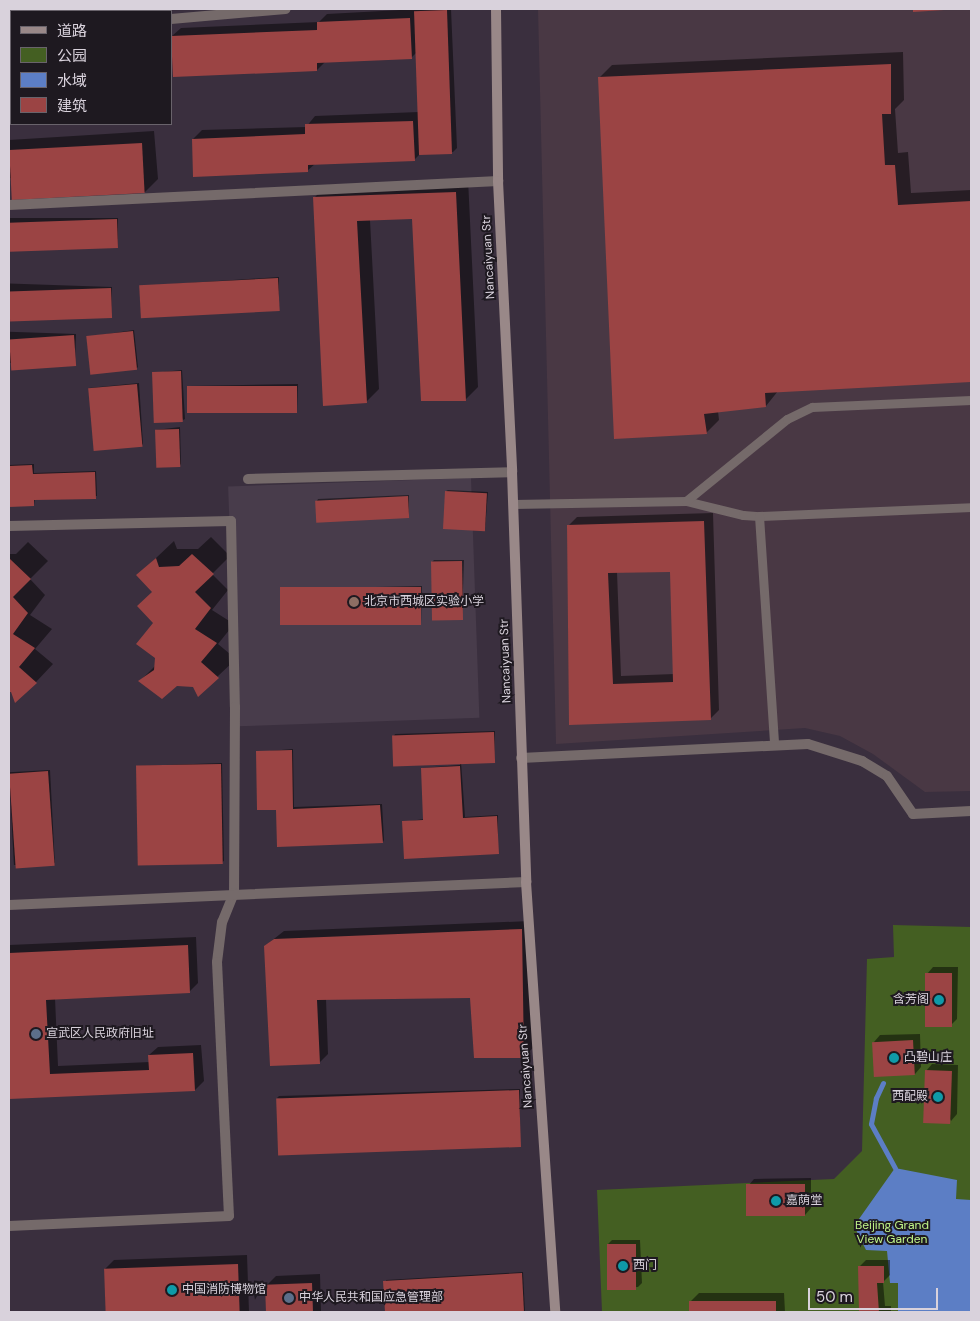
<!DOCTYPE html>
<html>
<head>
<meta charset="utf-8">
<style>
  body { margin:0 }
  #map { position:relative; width:980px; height:1321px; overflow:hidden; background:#3a2f3e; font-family:"DM Sans","Noto Sans SC",sans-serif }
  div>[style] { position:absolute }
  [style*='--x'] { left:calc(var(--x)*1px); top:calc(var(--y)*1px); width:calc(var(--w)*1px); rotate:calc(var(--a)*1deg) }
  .industrial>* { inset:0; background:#493844 }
  .education>* { inset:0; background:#483c4b; transform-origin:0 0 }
  .green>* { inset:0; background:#445f22 }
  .water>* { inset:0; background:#5c7ec5 }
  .shadow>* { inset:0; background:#0007; transform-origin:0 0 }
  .stream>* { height:5px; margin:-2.5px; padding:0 2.5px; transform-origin:2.5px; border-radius:2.5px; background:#5c7ec5 }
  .building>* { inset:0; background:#9b4444; transform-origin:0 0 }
  .lane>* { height:9px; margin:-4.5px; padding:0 4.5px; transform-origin:4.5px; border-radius:4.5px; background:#756a6a }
  .street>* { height:10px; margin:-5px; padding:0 5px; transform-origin:5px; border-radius:5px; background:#756a6a }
  .secondary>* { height:10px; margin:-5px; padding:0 5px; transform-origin:5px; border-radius:5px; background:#988 }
  .dots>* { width:14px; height:14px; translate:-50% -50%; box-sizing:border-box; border:2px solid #1e1920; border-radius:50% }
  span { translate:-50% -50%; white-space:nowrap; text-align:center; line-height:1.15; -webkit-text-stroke:4px #1e1920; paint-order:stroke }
  .street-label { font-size:12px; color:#d9d2dc }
  .poi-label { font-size:12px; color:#d9d2dc }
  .left { translate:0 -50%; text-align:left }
  .right { translate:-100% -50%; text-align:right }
  .park-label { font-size:12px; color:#bff388 }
  .frame { position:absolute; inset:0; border:10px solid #d9d2dc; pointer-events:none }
  .legend { position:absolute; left:10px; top:10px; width:162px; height:115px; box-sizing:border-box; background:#1e1920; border:1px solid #69636b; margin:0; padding:6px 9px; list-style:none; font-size:15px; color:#d9d2dc }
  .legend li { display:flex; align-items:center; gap:10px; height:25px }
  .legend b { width:25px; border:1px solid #69636b }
  .scale { position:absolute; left:808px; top:1288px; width:130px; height:22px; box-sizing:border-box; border:2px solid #d9d2dc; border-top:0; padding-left:6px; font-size:15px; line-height:18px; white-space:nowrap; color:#d9d2dc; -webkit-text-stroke:4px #1e1920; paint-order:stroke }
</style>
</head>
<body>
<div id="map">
  <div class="industrial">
    <div style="clip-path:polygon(538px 9px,971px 9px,971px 791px,925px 792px,873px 754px,840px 736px,805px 728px,556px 744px)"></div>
  </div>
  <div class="education">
    <div style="left:471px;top:478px;width:240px;height:243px;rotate:88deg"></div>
  </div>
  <div class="green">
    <div style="clip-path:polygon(893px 925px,971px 927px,971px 1312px,602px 1312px,597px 1190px,834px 1179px,862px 1151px,867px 959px,894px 957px)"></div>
  </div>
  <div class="water">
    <div style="clip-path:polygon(895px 1168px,957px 1180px,956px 1199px,971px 1200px,971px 1312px,898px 1312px,898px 1283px,890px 1283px,887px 1251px,866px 1250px,854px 1226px)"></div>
  </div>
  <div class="shadow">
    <div style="clip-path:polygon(9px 9px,15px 9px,9px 15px)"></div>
    <div style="clip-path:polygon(419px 9px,451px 9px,457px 148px,453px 152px,420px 154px,414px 160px,316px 163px,307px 171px,193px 139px,202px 130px,306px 127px,315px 116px,419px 112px,417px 52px,411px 58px,325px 62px,317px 70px,172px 36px,181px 28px,319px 22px,327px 14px)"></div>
    <div style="left:9px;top:45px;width:2px;height:39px"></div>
    <div style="clip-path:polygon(903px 52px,904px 100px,895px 109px,898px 153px,908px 152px,911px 193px,971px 190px,971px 381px,778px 391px,766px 406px,718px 411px,719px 420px,706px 433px,599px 78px,612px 65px)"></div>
    <div style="clip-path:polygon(154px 131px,158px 179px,145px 192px,9px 178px,9px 140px)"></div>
    <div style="clip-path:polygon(468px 179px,478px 387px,465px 400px,413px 218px,370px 220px,379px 389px,366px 402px,314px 198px,327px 185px)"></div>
    <div style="left:118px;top:218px;width:29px;height:109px;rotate:90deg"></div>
    <div style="clip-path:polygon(279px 277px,279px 310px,141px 288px,142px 286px)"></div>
    <div style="left:112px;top:287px;width:29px;height:103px;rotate:92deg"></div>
    <div style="clip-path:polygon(134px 330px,138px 367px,136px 369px,87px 337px)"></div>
    <div style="left:76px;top:334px;width:31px;height:67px;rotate:92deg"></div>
    <div style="clip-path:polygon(182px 370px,185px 419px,183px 420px,153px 373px)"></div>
    <div style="clip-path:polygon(139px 383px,143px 444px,141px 446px,89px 388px)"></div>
    <div style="clip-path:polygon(298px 384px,297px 412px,188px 387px,190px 386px)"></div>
    <div style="clip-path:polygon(180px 427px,181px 464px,179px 466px,156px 430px)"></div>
    <div style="clip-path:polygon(34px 464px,34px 473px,96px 471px,97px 496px,35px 499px,34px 505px,9px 506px,9px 465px)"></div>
    <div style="clip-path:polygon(448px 490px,488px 492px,485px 530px,446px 491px)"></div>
    <div style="clip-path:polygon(409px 495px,409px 517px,317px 501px,318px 499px)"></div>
    <div style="clip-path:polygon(evenodd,713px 513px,719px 710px,710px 719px,570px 723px,568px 526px,577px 517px,713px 513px,672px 571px,674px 674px,621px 676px,617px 572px,672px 571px)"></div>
    <div style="clip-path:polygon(211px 537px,230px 556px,212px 574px,228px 590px,212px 610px,234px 624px,218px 644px,236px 659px,198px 695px,194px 686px,140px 681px,156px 665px,153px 591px,138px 575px,174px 541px,177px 549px,198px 549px)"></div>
    <div style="clip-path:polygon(28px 542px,48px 561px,30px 579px,45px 595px,30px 615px,52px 629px,35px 649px,53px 664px,36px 682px,9px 691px,9px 554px,16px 554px)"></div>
    <div style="clip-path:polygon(434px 560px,464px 560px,462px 619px,432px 562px)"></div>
    <div style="clip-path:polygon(422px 586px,421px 624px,281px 591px,283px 589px)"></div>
    <div style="clip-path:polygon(495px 731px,494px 761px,461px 762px,465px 817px,498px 815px,498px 853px,403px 822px,424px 819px,422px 768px,460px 765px,460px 762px,394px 736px,395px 734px)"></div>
    <div style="clip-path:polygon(293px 749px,294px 807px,382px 804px,384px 840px,383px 842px,277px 809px,257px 752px)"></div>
    <div style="clip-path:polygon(222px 763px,224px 861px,222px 862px,137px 766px)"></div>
    <div style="left:50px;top:770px;width:93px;height:41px;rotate:87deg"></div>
    <div style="clip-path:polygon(530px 921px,533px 1048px,524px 1056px,471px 997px,326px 999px,328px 1054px,319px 1063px,265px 946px,284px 931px)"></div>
    <div style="clip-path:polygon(196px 937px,198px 983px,189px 992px,55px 998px,58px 1066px,150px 1062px,149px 1055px,158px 1047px,201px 1045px,204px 1081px,195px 1090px,9px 1098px,9px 945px)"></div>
    <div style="clip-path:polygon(933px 967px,958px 967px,957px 1019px,951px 1025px,927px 974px)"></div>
    <div style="clip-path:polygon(920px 1034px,921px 1067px,915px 1074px,874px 1042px,880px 1035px)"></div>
    <div style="clip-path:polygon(932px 1064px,958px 1065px,957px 1114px,951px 1121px,926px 1071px)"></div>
    <div style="clip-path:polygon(520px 1089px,520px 1146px,277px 1098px,279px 1096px)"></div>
    <div style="clip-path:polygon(811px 1178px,811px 1208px,805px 1215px,748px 1186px,754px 1179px)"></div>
    <div style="clip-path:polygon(612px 1240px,640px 1240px,642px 1283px,638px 1287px,610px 1288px,608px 1244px)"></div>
    <div style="clip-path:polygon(247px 1255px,249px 1312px,106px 1312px,105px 1269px,114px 1260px)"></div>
    <div style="clip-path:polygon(866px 1260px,890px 1260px,890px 1275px,883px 1282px,885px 1306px,891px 1306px,891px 1312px,861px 1312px,859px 1267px)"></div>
    <div style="clip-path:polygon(523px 1272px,525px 1312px,386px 1312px,386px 1280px)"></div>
    <div style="clip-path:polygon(320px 1274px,321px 1312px,268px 1312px,267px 1285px,276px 1276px)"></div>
    <div style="clip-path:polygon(699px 1293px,784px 1293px,785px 1312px,690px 1312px,690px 1302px)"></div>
  </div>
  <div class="stream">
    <div style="--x:883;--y:1083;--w:17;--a:115"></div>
    <div style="--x:876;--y:1098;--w:26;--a:101"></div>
    <div style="--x:871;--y:1124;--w:50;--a:61.4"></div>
  </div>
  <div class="building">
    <div style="clip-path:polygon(913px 9px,944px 9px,944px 10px,913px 12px)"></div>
    <div style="left:447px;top:10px;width:144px;height:33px;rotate:88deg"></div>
    <div style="clip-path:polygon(410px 18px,412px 59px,317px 63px,317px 71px,173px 77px,171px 36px,317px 30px,317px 22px)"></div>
    <div style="left:9px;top:56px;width:2px;height:29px"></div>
    <div style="clip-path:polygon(891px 64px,891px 114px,882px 114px,885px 165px,895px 165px,898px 205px,971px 201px,971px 382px,765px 393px,766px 407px,704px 414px,707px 434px,614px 439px,598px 77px)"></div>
    <div style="clip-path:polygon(413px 121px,415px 161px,308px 165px,308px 172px,193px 177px,192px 139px,305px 134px,305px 124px)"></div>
    <div style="left:142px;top:143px;width:50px;height:133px;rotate:87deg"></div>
    <div style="clip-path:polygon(456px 192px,466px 401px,421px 401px,412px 219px,357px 221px,367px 403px,323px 406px,313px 197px)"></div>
    <div style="left:117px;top:219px;width:29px;height:108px;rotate:88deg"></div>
    <div style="left:278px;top:278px;width:33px;height:139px;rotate:87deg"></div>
    <div style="left:111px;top:288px;width:30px;height:102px;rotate:88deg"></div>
    <div style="left:133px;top:331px;width:39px;height:47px;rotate:84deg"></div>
    <div style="left:74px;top:335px;width:31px;height:65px;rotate:86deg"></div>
    <div style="left:181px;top:371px;width:51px;height:29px;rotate:88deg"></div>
    <div style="left:137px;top:384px;width:63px;height:49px;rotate:85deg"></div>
    <div style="left:297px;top:386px;width:27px;height:110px;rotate:90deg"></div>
    <div style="left:179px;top:429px;width:38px;height:24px;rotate:88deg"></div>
    <div style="clip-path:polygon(32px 465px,33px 474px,95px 472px,96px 499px,34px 500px,34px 506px,9px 507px,9px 466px)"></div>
    <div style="left:445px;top:491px;width:42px;height:38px;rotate:3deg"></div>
    <div style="left:408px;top:496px;width:22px;height:93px;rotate:87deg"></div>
    <div style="clip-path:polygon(evenodd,704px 521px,711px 720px,569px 725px,567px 525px,704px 521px,670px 572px,673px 682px,613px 684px,608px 573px,670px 572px)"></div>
    <div style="clip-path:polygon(192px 554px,214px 574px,195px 592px,211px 608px,195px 629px,217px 643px,201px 662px,219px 678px,198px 697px,193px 687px,177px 686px,162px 699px,138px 681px,154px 670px,155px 658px,136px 644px,153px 623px,137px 606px,152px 592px,136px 575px,156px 558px,159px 567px,179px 566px)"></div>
    <div style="clip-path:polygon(10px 559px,31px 579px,13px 597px,28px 613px,13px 634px,35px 648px,19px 667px,37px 683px,15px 703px,11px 692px,9px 692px)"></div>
    <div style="left:462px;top:561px;width:59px;height:31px;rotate:89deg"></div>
    <div style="left:421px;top:587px;width:38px;height:141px;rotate:90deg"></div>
    <div style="left:494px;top:732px;width:31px;height:102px;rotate:88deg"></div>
    <div style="clip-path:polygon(292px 750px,293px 809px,380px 805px,383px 843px,277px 847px,276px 810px,257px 810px,256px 751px)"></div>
    <div style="left:221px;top:764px;width:100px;height:85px;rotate:89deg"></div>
    <div style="clip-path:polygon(460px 766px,463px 818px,497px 816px,499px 854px,404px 859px,402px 821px,423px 820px,421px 768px)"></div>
    <div style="left:48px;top:771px;width:95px;height:39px;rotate:86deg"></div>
    <div style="clip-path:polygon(522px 929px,524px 1058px,474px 1058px,470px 998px,317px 1000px,320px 1064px,270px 1066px,264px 946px,274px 939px)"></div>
    <div style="clip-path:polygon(188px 945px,190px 993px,46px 1000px,50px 1074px,149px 1070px,148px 1055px,193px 1053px,195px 1091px,9px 1099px,9px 953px)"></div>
    <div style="left:925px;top:973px;width:27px;height:54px"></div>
    <div style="left:913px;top:1040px;width:35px;height:41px;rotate:87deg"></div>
    <div style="left:925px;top:1070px;width:27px;height:53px;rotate:2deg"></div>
    <div style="left:519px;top:1090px;width:57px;height:243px;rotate:88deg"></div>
    <div style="left:805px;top:1184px;width:32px;height:59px;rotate:90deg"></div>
    <div style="left:607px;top:1244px;width:29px;height:46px"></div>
    <div style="left:238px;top:1264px;width:48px;height:134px;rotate:88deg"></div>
    <div style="clip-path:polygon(858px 1266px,884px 1266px,884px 1283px,877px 1283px,879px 1312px,859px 1312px)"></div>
    <div style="clip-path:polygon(522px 1273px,524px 1312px,385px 1312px,383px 1281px)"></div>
    <div style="left:312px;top:1283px;width:29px;height:47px;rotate:88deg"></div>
    <div style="left:689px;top:1301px;width:87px;height:11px"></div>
  </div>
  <div class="lane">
    <div style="--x:686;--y:501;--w:59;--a:13.8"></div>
    <div style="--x:743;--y:515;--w:16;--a:4"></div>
    <div style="--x:759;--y:516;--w:212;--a:-2.4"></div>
    <div style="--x:513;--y:504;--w:173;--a:-1"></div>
    <div style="--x:686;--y:501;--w:130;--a:-39.1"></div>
    <div style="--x:787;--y:419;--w:28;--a:-26"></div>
    <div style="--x:812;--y:407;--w:159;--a:-2.5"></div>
    <div style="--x:759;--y:516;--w:228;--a:86.2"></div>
  </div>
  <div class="street">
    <div style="--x:81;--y:9;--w:2;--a:90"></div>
    <div style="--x:171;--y:19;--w:115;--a:-5"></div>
    <div style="--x:9;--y:31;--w:2;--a:-27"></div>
    <div style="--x:9;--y:205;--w:490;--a:-2.8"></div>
    <div style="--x:248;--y:479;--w:264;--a:-1.5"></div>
    <div style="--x:9;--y:526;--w:222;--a:-1.3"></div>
    <div style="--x:231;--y:521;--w:186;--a:88.8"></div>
    <div style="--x:235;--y:707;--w:186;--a:90.3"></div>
    <div style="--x:234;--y:893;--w:31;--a:112"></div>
    <div style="--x:222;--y:922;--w:40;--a:97.1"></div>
    <div style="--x:217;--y:962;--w:254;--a:87.3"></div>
    <div style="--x:229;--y:1216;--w:220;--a:177.4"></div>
    <div style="--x:521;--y:758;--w:287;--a:-2.8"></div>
    <div style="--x:808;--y:744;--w:57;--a:17.5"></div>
    <div style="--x:862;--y:761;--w:29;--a:31"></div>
    <div style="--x:887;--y:776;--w:46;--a:55.6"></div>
    <div style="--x:913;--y:814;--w:58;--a:-3"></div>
    <div style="--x:9;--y:905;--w:518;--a:-2.55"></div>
  </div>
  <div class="secondary">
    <div style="--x:496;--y:9;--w:172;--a:89.3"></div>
    <div style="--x:498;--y:181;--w:291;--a:87.2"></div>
    <div style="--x:512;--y:472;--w:410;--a:88"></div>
    <div style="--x:526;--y:882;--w:431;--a:86.1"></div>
  </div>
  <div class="dots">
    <div style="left:354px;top:602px;background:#8d6e63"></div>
    <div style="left:939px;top:1000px;background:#0f9aa8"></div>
    <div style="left:36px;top:1034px;background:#5c6f8a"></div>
    <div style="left:894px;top:1058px;background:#0f9aa8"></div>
    <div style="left:938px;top:1097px;background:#0f9aa8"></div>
    <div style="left:776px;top:1201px;background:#0f9aa8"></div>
    <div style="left:623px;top:1266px;background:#0f9aa8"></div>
    <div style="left:172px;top:1290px;background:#0f9aa8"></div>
    <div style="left:289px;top:1298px;background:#5c6f8a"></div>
  </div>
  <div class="street-label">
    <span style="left:489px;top:257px;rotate:-93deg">Nancaiyuan Str</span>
    <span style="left:506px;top:661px;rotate:-92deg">Nancaiyuan Str</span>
    <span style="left:526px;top:1066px;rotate:-94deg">Nancaiyuan Str</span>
  </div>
  <div class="poi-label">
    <span class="left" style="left:364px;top:602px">北京市西城区实验小学</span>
    <span class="right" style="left:929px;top:1000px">含芳阁</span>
    <span class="left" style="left:46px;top:1034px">宣武区人民政府旧址</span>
    <span class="left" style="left:904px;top:1058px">凸碧山庄</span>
    <span class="right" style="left:928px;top:1097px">西配殿</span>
    <span class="left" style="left:786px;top:1201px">嘉荫堂</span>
    <span class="left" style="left:633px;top:1266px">西门</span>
    <span class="left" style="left:182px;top:1290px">中国消防博物馆</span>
    <span class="left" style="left:299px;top:1298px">中华人民共和国应急管理部</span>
  </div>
  <div class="park-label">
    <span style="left:892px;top:1233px">Beijing Grand<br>View Garden</span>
  </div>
  <div class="frame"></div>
  <ul class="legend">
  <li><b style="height:6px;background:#988"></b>道路</li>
  <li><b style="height:14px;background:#445f22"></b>公园</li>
  <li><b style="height:14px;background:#5c7ec5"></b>水域</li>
  <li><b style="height:14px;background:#9b4444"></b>建筑</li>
  </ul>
  <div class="scale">50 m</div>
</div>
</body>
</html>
